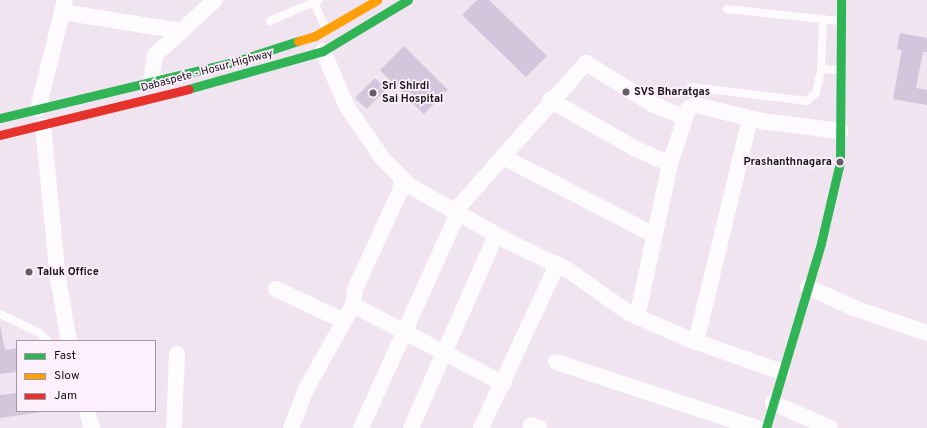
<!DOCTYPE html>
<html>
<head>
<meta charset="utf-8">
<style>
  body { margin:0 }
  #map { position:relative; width:927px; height:428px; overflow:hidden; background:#f0e4f0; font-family:Overpass,sans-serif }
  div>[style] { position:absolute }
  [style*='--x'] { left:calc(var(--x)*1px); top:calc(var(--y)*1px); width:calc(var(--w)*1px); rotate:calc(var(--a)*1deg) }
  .building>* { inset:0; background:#d3c5db; transform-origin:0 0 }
  .lane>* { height:8px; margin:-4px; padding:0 4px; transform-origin:4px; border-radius:4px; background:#fdfbfd }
  .street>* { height:16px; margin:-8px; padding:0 8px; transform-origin:8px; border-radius:8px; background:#fdfbfd }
  .fast>* { height:9px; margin:-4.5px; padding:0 4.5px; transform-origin:4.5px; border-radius:4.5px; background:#30b455 }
  .slow>* { height:9px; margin:-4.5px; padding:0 4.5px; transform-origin:4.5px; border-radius:4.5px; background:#ff9f0a }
  .jam>* { height:9px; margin:-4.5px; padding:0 4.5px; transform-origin:4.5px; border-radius:4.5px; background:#e5322d }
  .dots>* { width:11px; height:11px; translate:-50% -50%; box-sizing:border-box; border:2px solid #fdf0fc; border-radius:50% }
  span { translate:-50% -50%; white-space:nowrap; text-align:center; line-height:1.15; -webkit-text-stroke:3.5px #fdf0fc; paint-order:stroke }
  .street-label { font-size:11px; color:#1b141b }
  .poi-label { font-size:11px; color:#1b141b; font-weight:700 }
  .left { translate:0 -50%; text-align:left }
  .right { translate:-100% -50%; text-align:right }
  .legend { position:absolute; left:16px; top:340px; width:140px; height:72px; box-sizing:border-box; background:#fdf0fc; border:1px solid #a398a2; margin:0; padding:5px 7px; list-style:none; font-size:12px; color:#1b141b }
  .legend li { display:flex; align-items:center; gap:8px; height:20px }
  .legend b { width:20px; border:1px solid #a398a2 }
</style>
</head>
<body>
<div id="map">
  <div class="building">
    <div style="clip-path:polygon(477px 0,489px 0,547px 56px,526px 77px,462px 15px)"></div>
    <div style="clip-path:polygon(900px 33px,927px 38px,927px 52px,923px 52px,916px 88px,927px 90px,927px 105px,893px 99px,902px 50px,897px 49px)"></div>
    <div style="left:404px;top:46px;width:62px;height:34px;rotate:45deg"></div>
    <div style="left:375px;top:78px;width:16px;height:28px;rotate:45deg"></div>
    <div style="clip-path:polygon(0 324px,5px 350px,17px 348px,17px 372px,0 374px)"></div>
    <div style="clip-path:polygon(17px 393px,17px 411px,41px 412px,0 418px,0 395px)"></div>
  </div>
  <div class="lane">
    <div style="--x:314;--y:3;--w:29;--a:65"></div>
    <div style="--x:727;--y:9;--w:114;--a:6.1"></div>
    <div style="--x:270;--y:21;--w:53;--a:-23.2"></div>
    <div style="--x:821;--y:69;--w:50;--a:-87.7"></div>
    <div style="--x:691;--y:87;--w:117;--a:6.9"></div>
    <div style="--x:807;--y:101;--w:12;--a:-42"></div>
    <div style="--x:816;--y:93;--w:25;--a:-78"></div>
    <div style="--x:821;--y:69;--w:19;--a:3"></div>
    <div style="--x:0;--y:314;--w:44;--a:25.4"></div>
    <div style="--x:40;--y:333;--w:11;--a:45"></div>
  </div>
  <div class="street">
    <div style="--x:62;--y:12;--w:121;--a:9.1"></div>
    <div style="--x:323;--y:51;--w:61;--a:66.8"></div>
    <div style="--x:347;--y:107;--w:63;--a:55.3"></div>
    <div style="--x:383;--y:159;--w:38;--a:45"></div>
    <div style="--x:410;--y:186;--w:116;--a:29.4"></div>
    <div style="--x:511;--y:243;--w:63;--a:25.3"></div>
    <div style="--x:568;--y:270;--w:75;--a:35.2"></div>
    <div style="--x:629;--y:313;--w:68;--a:23.5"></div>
    <div style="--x:691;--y:340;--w:96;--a:19.4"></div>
    <div style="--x:151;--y:82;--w:27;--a:-82"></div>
    <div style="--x:155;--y:55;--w:81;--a:-42.5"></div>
    <div style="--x:550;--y:100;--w:99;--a:29.7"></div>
    <div style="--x:636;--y:149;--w:37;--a:24"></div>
    <div style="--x:38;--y:109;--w:112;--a:-76.1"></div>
    <div style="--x:43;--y:126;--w:153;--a:84.4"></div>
    <div style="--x:58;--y:278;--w:64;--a:80.1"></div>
    <div style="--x:503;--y:157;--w:170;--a:27.3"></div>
    <div style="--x:455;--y:211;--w:198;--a:-48.5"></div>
    <div style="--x:586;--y:63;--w:78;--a:31.8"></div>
    <div style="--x:652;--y:104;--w:35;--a:22"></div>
    <div style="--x:808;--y:287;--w:51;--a:24.5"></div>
    <div style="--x:854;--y:308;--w:77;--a:18.9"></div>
    <div style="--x:276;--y:289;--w:75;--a:25.2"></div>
    <div style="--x:353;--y:305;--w:170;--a:27.6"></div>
    <div style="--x:637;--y:317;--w:157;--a:-77.8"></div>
    <div style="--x:670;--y:164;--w:58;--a:-71.9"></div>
    <div style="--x:688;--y:109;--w:9;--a:-27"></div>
    <div style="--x:696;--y:105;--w:67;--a:13.8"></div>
    <div style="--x:761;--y:121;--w:80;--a:7.2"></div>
    <div style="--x:696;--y:342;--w:230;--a:-76.4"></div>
    <div style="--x:556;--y:362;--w:212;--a:18.2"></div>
    <div style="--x:773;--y:403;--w:62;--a:23.7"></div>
    <div style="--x:87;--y:411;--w:18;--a:74"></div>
    <div style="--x:531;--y:425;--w:9;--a:18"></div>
    <div style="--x:174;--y:428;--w:74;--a:-87.7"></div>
    <div style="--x:291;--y:428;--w:40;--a:-69"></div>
    <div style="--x:305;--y:391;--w:98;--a:-60.8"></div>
    <div style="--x:353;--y:305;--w:16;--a:-83"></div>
    <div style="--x:355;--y:289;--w:108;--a:-65.3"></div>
    <div style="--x:400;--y:191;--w:12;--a:-81"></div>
    <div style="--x:361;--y:428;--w:236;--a:-65.7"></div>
    <div style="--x:411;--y:428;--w:211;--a:-66.2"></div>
    <div style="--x:481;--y:428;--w:180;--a:-65"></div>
  </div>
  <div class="fast">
    <div style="--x:188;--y:89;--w:140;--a:-15.7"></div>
    <div style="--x:323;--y:51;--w:99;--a:-31"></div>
    <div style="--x:0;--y:118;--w:244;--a:-13.5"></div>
    <div style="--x:237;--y:61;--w:64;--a:-18.2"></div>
    <div style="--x:766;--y:428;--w:193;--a:-73.4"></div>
    <div style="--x:821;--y:243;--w:83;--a:-76.8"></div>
    <div style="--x:840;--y:162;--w:162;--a:-89.6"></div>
  </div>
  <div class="slow">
    <div style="--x:298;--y:41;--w:18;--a:-16"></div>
    <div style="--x:315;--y:36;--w:72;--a:-30.1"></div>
  </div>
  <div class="jam">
    <div style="--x:0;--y:135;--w:194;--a:-13.7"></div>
  </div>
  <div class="dots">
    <div style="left:626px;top:92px;background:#665d66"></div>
    <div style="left:373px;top:93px;background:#665d66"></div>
    <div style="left:840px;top:162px;background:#665d66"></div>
    <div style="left:29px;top:272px;background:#665d66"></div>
  </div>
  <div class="street-label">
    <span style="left:207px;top:71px;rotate:-15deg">Dabaspete - Hosur Highway</span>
  </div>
  <div class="poi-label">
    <span class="left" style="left:382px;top:93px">Sri Shirdi<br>Sai Hospital</span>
    <span class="left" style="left:634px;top:92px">SVS Bharatgas</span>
    <span class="right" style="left:832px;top:162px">Prashanthnagara</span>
    <span class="left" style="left:37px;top:272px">Taluk Office</span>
  </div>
  <ul class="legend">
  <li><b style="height:5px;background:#30b455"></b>Fast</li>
  <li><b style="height:5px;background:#ff9f0a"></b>Slow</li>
  <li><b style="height:5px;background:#e5322d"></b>Jam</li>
  </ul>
</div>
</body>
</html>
